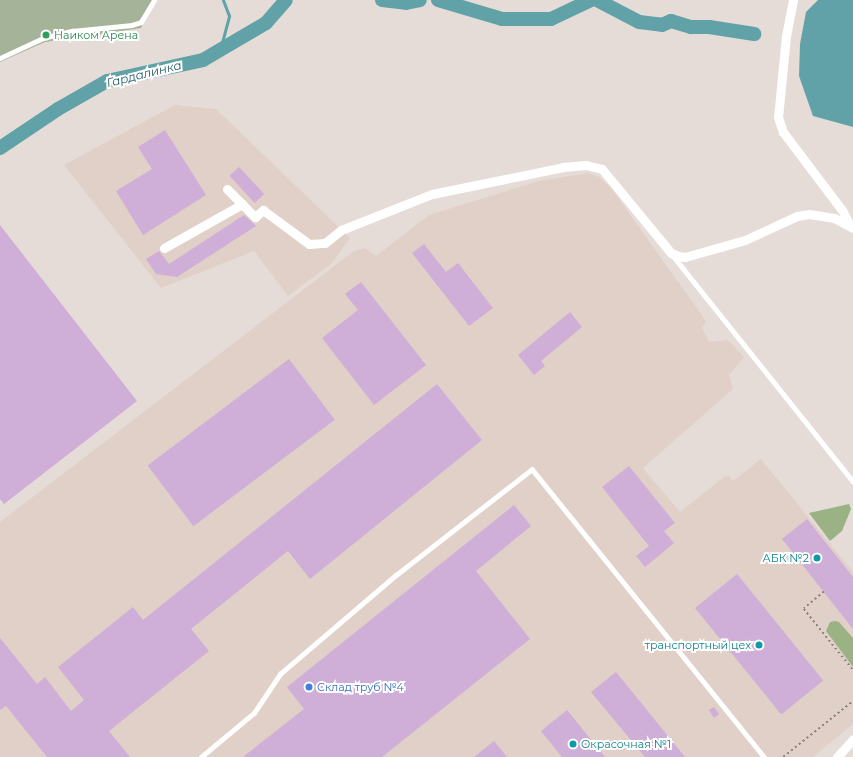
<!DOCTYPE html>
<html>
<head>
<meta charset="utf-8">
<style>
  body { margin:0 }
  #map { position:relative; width:853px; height:757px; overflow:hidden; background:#e5dcd8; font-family:Montserrat,sans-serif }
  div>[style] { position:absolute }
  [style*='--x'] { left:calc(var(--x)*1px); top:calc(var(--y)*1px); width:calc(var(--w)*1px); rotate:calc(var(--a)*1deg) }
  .built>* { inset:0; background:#e0d0c8 }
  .green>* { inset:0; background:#a5b498 }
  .forest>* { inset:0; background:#9bb285 }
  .water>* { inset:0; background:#60a2a8 }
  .stream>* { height:2.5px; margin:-1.25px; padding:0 1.25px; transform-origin:1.25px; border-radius:1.25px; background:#60a2a8 }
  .river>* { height:14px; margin:-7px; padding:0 7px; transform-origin:7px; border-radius:7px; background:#60a2a8 }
  .building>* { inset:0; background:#cfaed8; transform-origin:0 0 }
  .path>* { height:1.5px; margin-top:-0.75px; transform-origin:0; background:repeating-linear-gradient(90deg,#898380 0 2px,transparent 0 5px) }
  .lane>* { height:4.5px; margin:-2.25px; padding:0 2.25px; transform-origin:2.25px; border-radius:2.25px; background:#fff }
  .street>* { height:9px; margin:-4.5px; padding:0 4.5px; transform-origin:4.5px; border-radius:4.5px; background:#fff }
  .dots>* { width:11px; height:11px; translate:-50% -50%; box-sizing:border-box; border:2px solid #fff; border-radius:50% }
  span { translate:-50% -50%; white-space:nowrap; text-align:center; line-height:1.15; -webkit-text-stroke:4px #fff; paint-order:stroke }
  .leisure-label { font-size:11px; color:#27864d }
  .left { translate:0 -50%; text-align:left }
  .culture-label { font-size:11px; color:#0d838f }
  .right { translate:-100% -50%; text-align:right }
  .shop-label { font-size:11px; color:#366cbe }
  .water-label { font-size:12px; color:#255d62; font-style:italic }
</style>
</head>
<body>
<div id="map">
  <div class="built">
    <div style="clip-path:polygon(175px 105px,216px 109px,350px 238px,332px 263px,288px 296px,254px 251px,161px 288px,64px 165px)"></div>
    <div style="clip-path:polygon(588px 173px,599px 177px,611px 188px,706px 321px,702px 328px,709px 342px,728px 340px,744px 357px,729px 375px,733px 389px,643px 468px,680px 512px,724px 477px,729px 476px,733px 481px,761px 459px,853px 572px,853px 724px,813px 757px,0 757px,0 522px,354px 251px,365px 248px,376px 256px,429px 215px,539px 181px)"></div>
  </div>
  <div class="green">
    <div style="clip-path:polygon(0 0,158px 0,150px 8px,141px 28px,45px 42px,0 62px)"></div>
  </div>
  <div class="forest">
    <div style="clip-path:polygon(849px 504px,851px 509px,842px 531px,830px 541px,809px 513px)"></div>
    <div style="clip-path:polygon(835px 621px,839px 622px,853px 638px,853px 667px,826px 631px,830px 622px)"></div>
  </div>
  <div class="water">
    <div style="clip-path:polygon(818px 0,853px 0,853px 127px,813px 116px,799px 76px,800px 44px,806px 12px)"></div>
  </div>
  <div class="stream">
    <div style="--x:220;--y:50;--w:35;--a:-75"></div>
    <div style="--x:229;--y:16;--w:17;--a:-111"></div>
  </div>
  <div class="river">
    <div style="--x:382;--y:0;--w:24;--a:7"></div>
    <div style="--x:406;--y:3;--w:14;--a:-12"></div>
    <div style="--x:438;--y:0;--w:67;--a:16.5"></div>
    <div style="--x:502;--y:19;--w:49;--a:0"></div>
    <div style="--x:551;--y:19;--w:44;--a:-25.4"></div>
    <div style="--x:597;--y:0;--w:47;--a:27.6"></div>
    <div style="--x:639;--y:22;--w:23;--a:7"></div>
    <div style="--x:662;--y:25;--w:10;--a:-24"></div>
    <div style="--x:671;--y:21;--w:21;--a:17"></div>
    <div style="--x:691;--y:27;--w:18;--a:0"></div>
    <div style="--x:709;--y:27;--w:46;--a:8.8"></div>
    <div style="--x:0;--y:148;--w:70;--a:-33.9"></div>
    <div style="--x:58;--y:109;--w:56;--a:-29.7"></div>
    <div style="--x:107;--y:81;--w:98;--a:-12.3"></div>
    <div style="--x:203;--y:60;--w:73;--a:-30.4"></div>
    <div style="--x:266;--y:23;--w:30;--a:-49"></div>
  </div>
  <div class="building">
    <div style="clip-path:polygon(165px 130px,206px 195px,143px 235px,116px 191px,152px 169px,138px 147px)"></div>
    <div style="left:239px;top:167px;width:37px;height:13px;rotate:47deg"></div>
    <div style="clip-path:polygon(244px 215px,256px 226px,177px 277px,156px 274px,146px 259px,159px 251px,169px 264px)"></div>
    <div style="clip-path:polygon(0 225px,137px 401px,4px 504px,0 499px)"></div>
    <div style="clip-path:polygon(424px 244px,446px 272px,458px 263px,493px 308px,469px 326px,412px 253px)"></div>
    <div style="clip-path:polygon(361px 282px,426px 365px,374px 405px,322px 338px,358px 310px,345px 294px)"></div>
    <div style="clip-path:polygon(570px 312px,582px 327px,541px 361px,545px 366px,534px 375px,518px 355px)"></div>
    <div style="left:289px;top:359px;width:76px;height:177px;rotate:53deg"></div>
    <div style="clip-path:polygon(437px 384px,482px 440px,310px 579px,288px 551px,191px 629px,209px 651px,109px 731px,130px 757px,47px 757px,6px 706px,0 710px,0 638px,37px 684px,45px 677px,71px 711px,84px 700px,58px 667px,133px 607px,143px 620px)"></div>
    <div style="clip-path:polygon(629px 466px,675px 523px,664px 531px,674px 543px,645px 567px,636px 556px,649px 546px,602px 487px)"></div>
    <div style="clip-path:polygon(514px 505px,531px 526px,476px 571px,530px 639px,382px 757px,243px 757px,304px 709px,287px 687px)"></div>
    <div style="clip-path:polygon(807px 519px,853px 577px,853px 629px,782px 539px)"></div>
    <div style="left:737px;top:574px;width:137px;height:54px;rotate:51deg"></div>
    <div style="clip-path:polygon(616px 672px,685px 757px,645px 757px,591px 692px)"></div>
    <div style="clip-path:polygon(714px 707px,719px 714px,714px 718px,709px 710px)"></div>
    <div style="clip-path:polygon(567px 710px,605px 757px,562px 757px,541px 731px)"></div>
    <div style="clip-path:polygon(494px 741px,507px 757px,474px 757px)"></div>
  </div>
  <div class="path">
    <div style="--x:824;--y:592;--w:26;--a:140"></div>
    <div style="--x:804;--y:609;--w:78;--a:51.2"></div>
    <div style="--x:783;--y:757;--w:90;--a:-38.7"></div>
  </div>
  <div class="lane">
    <div style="--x:0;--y:58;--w:47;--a:-24.9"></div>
    <div style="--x:43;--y:38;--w:30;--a:-14"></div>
    <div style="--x:72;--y:31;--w:60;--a:-5.7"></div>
    <div style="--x:132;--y:25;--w:9;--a:-18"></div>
    <div style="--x:141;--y:22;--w:26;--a:-59"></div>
    <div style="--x:674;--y:257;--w:287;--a:51.4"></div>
    <div style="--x:201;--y:757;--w:69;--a:-39.7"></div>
    <div style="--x:254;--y:713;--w:47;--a:-56.3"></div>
    <div style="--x:280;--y:674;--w:153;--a:-40.5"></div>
    <div style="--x:396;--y:575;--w:172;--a:-37.9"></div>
    <div style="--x:532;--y:469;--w:370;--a:51.1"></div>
  </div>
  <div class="street">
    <div style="--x:793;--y:0;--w:37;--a:101"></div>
    <div style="--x:786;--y:36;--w:81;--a:95.6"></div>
    <div style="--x:778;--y:117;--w:16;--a:72"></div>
    <div style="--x:783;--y:132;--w:98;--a:52.9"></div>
    <div style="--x:842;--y:210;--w:19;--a:62"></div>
    <div style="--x:227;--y:189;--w:40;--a:45"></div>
    <div style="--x:255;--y:217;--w:11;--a:-41"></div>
    <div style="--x:263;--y:210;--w:57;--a:36.5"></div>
    <div style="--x:309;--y:244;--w:16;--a:-4"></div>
    <div style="--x:325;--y:243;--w:21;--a:-39"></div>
    <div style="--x:341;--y:230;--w:98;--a:-21.6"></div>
    <div style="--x:432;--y:194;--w:134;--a:-11.6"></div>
    <div style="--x:563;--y:167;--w:23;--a:-5"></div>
    <div style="--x:586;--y:165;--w:16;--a:14"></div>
    <div style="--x:602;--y:169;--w:109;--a:50.6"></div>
    <div style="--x:671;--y:253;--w:8;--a:23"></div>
    <div style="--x:678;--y:256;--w:7;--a:8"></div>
    <div style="--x:685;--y:257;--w:62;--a:-15.8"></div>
    <div style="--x:745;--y:240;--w:57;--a:-24.8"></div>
    <div style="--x:797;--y:216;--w:12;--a:-9"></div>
    <div style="--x:809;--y:214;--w:25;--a:9"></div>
    <div style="--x:834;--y:218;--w:21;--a:28"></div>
    <div style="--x:164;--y:248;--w:90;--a:-29.4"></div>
    <div style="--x:837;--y:757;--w:24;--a:-48"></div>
  </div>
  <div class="dots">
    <div style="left:46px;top:35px;background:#2e9e5b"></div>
    <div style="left:817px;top:558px;background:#0f9aa8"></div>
    <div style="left:759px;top:645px;background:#0f9aa8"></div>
    <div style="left:309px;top:687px;background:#3f7fe0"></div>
    <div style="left:573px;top:744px;background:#0f9aa8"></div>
  </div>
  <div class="leisure-label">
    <span class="left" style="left:54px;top:35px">Наиком Арена</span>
  </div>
  <div class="culture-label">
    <span class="right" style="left:809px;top:558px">АБК №2</span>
    <span class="right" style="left:751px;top:645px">транспортный цех</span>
    <span class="left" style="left:581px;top:744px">Окрасочная №1</span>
  </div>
  <div class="shop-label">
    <span class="left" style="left:317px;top:687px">Склад труб №4</span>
  </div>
  <div class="water-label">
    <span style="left:144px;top:74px;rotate:-14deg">Гардалинка</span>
  </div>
</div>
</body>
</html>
